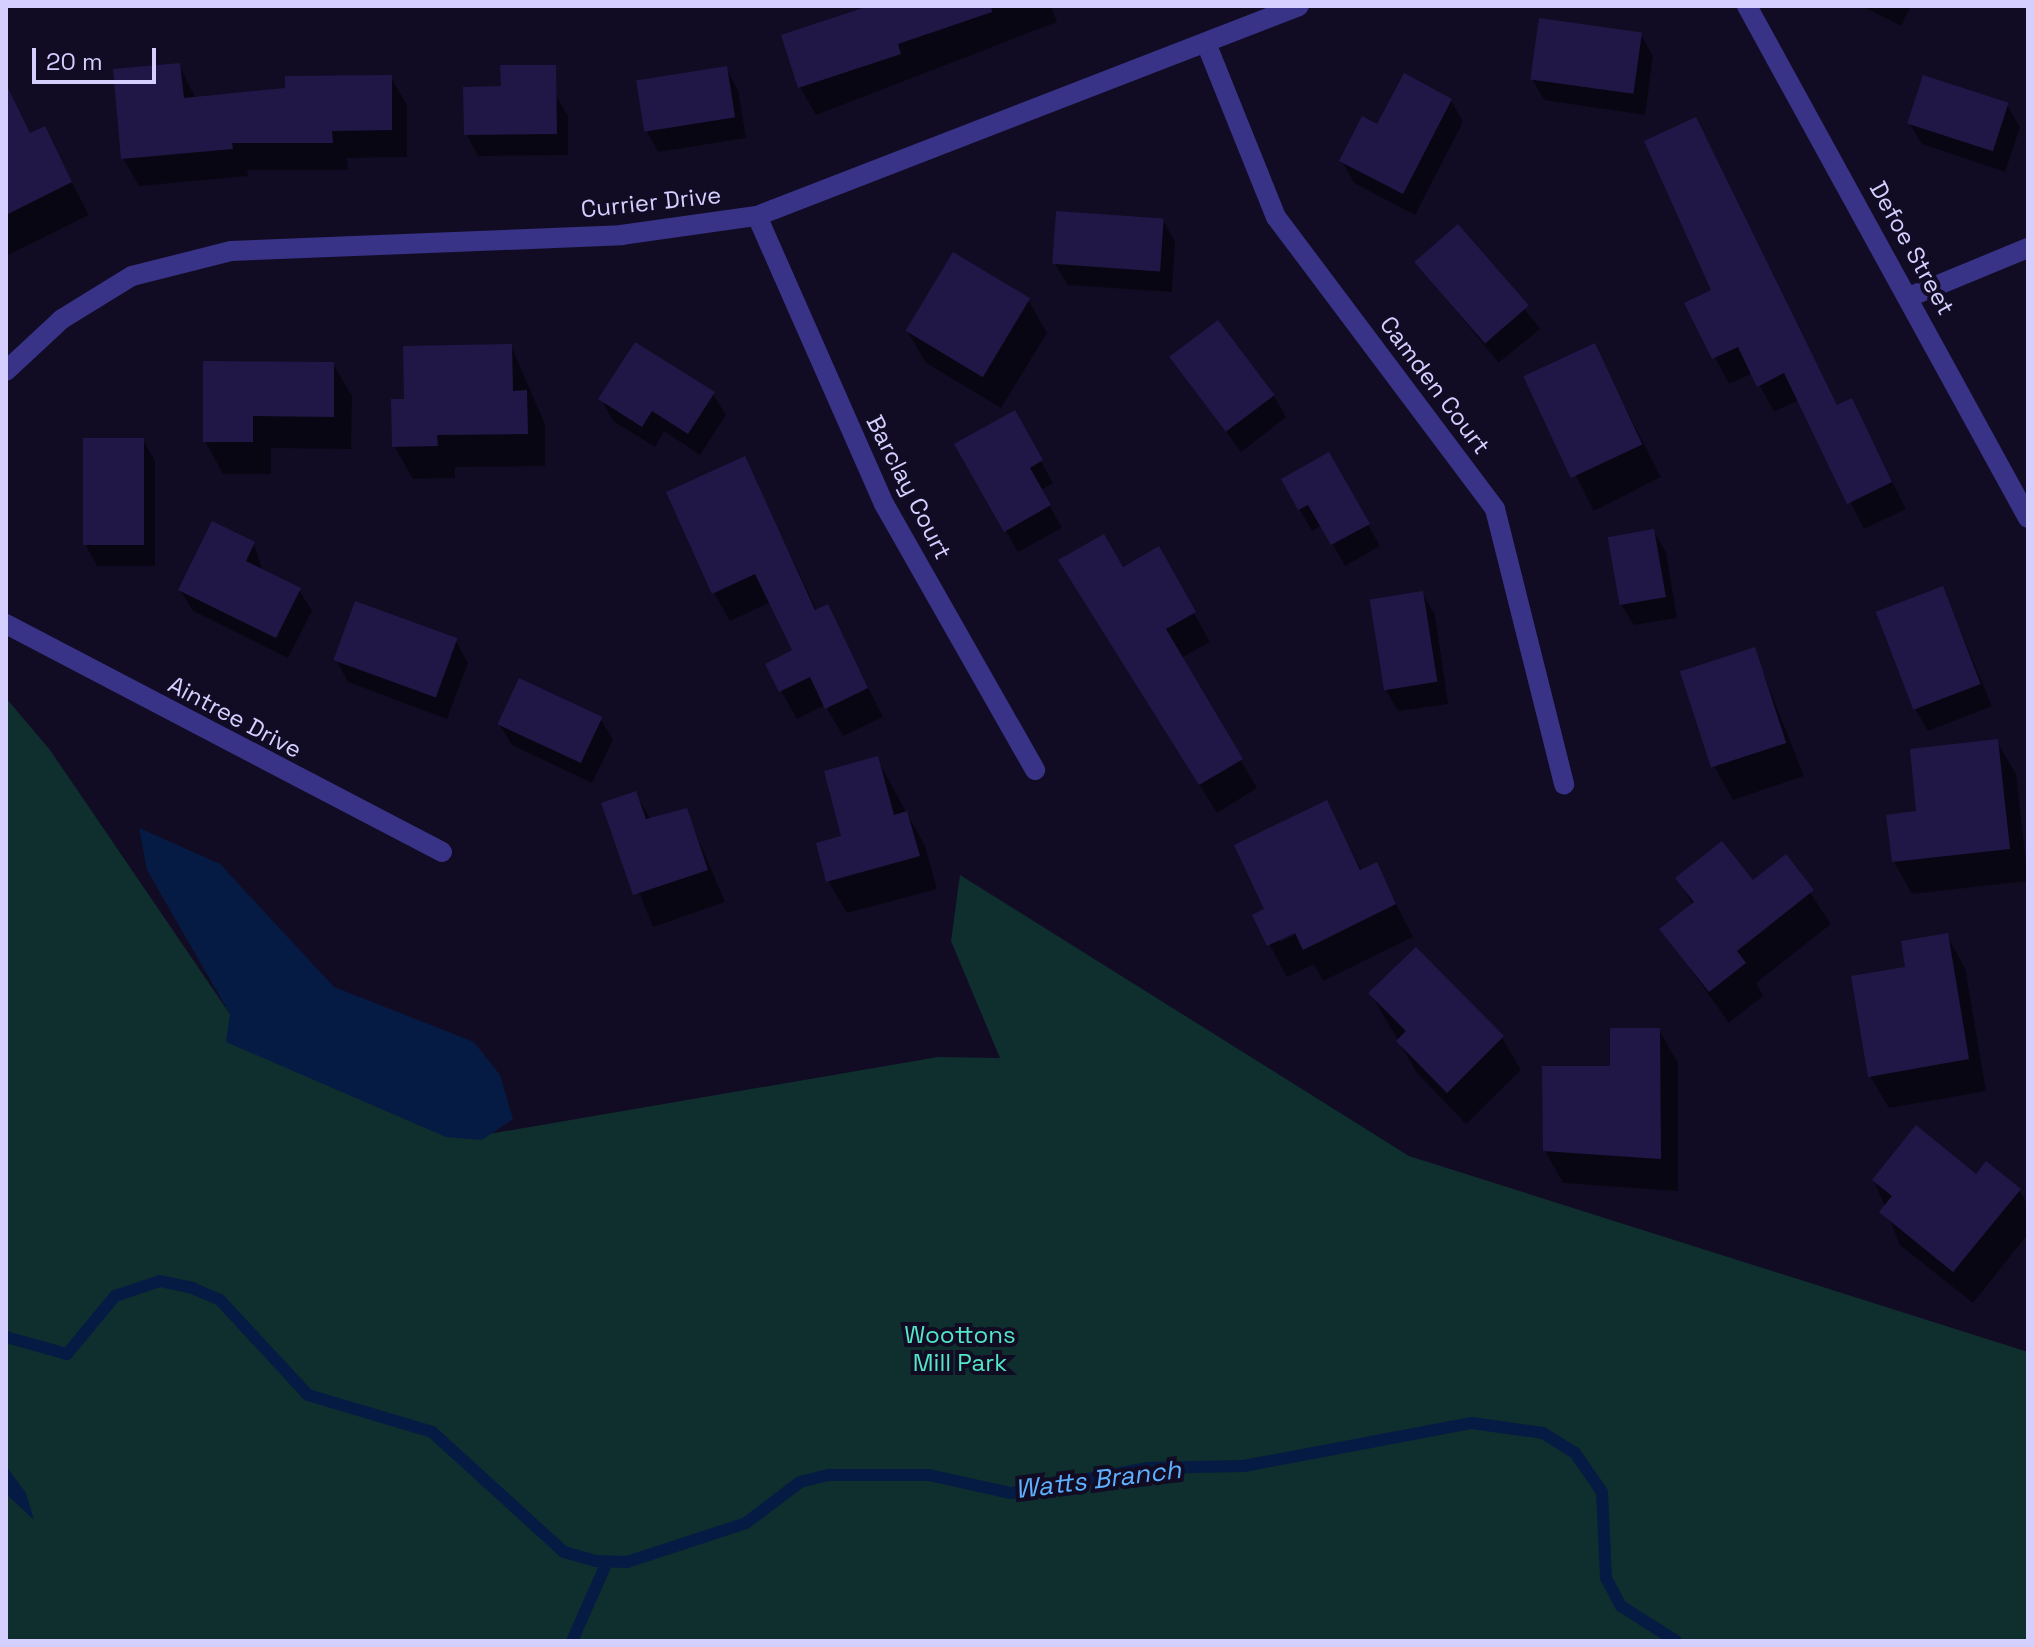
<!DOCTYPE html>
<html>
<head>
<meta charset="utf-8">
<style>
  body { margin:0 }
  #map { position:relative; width:2034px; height:1647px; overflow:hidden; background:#110c24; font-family:"Space Grotesk",sans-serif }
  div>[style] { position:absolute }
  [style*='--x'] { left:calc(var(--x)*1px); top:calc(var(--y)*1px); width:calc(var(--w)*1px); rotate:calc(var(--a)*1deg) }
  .green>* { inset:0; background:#0f2e2e }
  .water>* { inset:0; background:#061b43 }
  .shadow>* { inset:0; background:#0007; transform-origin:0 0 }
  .stream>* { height:12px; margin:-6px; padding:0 6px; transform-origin:6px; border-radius:6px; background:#061b43 }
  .building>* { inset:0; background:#211746; transform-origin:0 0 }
  .minor>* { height:20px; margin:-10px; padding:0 10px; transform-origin:10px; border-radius:10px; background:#383386 }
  span { translate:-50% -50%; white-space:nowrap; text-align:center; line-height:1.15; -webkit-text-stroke:8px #110c24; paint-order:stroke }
  .street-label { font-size:24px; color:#d5cfff }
  .park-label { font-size:24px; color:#52e8c5 }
  .water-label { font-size:26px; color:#5db1ff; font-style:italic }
  .frame { position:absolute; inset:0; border:8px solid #d5cfff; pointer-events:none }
  .scale { position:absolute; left:32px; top:48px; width:124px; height:36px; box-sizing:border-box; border:4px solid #d5cfff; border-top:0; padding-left:10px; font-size:24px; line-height:28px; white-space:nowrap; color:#d5cfff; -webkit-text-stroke:6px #110c24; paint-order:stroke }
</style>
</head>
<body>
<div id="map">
  <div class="green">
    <div style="clip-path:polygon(6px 698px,50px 750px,249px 1042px,465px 1138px,938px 1057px,1000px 1058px,951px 941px,960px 875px,1409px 1156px,2028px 1352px,2028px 1641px,6px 1641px)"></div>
  </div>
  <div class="water">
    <div style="clip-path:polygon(139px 828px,220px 864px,334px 987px,474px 1042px,500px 1075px,513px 1119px,482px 1140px,446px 1137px,226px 1042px,230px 1014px,147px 870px)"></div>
    <div style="clip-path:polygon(6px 1466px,26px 1493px,34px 1520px,6px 1494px)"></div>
  </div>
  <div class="shadow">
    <div style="clip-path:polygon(875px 6px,1051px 6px,1057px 22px,816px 115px,800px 87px)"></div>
    <div style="clip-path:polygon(1861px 6px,1911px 6px,1901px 26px)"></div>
    <div style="clip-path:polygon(1641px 35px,1653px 56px,1645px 115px,1544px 100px,1532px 79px)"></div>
    <div style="clip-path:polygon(179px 65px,196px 99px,391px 77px,407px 105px,407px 157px,347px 158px,348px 170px,247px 170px,248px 176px,139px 186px,123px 158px)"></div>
    <div style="clip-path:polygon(726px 68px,738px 90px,746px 138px,658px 152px,646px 130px)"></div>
    <div style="clip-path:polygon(555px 94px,568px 116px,568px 155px,478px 156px,466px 134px)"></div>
    <div style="clip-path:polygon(1451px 100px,1463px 122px,1415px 215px,1354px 183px,1342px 161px)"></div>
    <div style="clip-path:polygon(2007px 105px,2020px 127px,2005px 172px,1922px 144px,1909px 123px)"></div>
    <div style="clip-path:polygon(18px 112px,31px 135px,44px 129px,89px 215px,6px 256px,6px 118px)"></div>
    <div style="clip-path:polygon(1710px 146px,1838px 407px,1851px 401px,1906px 509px,1864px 529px,1799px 400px,1774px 412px,1753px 373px,1729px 384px,1687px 304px,1713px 291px)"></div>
    <div style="clip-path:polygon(1163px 220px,1175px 242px,1172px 292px,1068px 285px,1055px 264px)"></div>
    <div style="left:1458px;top:227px;width:131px;height:54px;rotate:51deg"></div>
    <div style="clip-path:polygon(1028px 300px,1047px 333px,1001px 408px,926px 363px,907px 331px)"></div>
    <div style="clip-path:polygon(511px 346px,545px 424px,545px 466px,455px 467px,455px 478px,413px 479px,394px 446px,406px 401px)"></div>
    <div style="left:1594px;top:346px;width:147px;height:75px;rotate:63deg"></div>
    <div style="clip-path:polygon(1173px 359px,1274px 396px,1286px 417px,1241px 452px)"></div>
    <div style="clip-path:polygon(333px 364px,352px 396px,351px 449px,271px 448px,271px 474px,223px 474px,205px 441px)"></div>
    <div style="clip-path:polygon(713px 394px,726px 415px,700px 455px,664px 431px,655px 447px,613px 421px,601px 399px)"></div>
    <div style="clip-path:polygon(1014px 413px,1053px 483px,1041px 490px,1062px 528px,1018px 552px,957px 445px)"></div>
    <div style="clip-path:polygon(143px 440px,155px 461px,155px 566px,97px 566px,85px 544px)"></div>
    <div style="clip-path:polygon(1329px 454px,1380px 546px,1345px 566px,1322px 525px,1312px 531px,1283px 480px)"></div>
    <div style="clip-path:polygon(744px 458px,817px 611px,827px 606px,883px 717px,843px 736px,825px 705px,797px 719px,781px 691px,795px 651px,771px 602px,730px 621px,714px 593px)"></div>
    <div style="clip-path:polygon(1653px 531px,1666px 552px,1677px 618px,1634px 625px,1621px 604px,1611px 537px)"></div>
    <div style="clip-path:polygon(254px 544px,263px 572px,299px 590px,312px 611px,288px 658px,193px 611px,180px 590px)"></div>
    <div style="clip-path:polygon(1158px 549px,1210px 642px,1181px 658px,1257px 788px,1217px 813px,1077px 589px)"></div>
    <div style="clip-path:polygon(1943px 589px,1992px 706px,1928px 731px,1915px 709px)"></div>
    <div style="clip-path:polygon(1422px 593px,1435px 615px,1448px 704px,1398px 711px,1386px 690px)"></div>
    <div style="clip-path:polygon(456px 641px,468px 663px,447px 719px,348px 682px,336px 660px)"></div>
    <div style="clip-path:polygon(1754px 650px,1804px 776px,1733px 800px,1715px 768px)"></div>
    <div style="clip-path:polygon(600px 718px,613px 740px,592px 783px,512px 745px,499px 724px)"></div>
    <div style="clip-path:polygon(1997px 742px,2016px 774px,2028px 881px,1912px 894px,1894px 862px,1918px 813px)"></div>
    <div style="clip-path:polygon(877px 759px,925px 846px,937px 889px,847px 913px,828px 881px)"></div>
    <div style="clip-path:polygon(635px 793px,651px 820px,686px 811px,725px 902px,653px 927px,603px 804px)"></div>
    <div style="clip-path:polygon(evenodd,1326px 802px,1362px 871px,1376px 864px,1413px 937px,1323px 981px,1314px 964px,1287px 977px,1254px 916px,1267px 910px,1326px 802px,1304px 930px,1280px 942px,1280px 938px,1304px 930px)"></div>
    <div style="clip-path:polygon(1786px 857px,1831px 924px,1756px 983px,1763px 996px,1729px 1023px,1662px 929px,1693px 905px,1678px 878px,1752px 883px)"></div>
    <div style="clip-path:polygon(1947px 936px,1965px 968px,1986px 1091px,1889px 1108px,1870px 1076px,1908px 968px)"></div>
    <div style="clip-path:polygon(1371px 994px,1502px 1038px,1521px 1070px,1466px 1124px,1417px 1073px)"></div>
    <div style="clip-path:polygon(1659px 1030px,1678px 1063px,1678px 1191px,1563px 1183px,1545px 1151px,1612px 1068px)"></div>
    <div style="clip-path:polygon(1976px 1176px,2019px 1190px,2028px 1205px,2028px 1234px,1973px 1303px,1900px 1245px,1874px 1180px)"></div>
  </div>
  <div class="stream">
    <div style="--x:6;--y:1337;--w:63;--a:15.6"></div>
    <div style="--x:67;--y:1354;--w:75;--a:-50.4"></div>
    <div style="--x:115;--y:1296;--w:47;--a:-18.4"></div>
    <div style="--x:160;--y:1281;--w:33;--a:12"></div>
    <div style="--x:192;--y:1288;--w:30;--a:23"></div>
    <div style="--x:220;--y:1300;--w:129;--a:47.2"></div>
    <div style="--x:308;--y:1395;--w:129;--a:16.6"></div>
    <div style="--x:432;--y:1432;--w:178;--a:42.3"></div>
    <div style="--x:564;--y:1552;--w:33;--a:16"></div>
    <div style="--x:596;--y:1561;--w:31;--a:2"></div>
    <div style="--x:627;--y:1562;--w:125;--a:-18.1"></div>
    <div style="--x:746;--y:1523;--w:68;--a:-37.2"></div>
    <div style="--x:800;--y:1482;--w:30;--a:-14"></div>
    <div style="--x:829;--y:1475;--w:100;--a:0"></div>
    <div style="--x:929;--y:1475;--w:84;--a:12.4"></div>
    <div style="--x:1011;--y:1493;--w:138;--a:-10.4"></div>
    <div style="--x:1147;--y:1468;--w:97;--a:-1.2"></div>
    <div style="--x:1244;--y:1466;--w:232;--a:-10.7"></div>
    <div style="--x:1472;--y:1423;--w:72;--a:8"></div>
    <div style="--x:1543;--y:1433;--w:38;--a:32"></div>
    <div style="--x:1575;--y:1453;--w:47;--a:55.3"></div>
    <div style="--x:1602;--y:1492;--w:86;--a:87.3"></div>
    <div style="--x:1606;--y:1578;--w:32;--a:62"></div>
    <div style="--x:1621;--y:1606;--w:65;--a:32.5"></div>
    <div style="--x:572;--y:1641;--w:86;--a:-66.1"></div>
  </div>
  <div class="building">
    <div style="clip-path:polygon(869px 6px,991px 6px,992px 12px,898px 44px,901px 54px,798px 88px,781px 35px)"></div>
    <div style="left:1539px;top:18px;width:104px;height:62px;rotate:8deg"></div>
    <div style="clip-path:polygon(180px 63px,184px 98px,285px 88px,285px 76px,392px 75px,392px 130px,332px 131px,333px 143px,232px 143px,233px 149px,121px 159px,113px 69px)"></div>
    <div style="clip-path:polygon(500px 65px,556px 65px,557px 134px,464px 135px,463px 87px,501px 86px)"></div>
    <div style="left:727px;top:66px;width:52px;height:92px;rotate:81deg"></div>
    <div style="clip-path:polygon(1404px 73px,1452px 99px,1403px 194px,1339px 161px,1362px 116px,1377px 124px)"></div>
    <div style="left:1923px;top:75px;width:90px;height:51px;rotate:18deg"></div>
    <div style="clip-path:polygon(6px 84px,30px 133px,45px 126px,72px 182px,6px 215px)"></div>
    <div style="clip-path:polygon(1696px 117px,1837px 405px,1852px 398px,1892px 482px,1847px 504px,1784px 373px,1757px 387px,1738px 347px,1712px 359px,1684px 303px,1711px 290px,1644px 141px)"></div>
    <div style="left:1056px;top:211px;width:108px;height:53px;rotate:4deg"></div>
    <div style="left:1458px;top:224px;width:108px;height:58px;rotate:49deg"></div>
    <div style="left:953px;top:252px;width:90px;height:92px;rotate:31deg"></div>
    <div style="left:1218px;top:320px;width:94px;height:61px;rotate:53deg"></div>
    <div style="clip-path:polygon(635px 342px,715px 392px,688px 434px,652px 411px,642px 427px,598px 399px)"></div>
    <div style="left:1595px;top:343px;width:112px;height:79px;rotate:65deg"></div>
    <div style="clip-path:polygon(512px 344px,513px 391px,527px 390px,528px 434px,437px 435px,438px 446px,392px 447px,391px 399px,404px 399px,403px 346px)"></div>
    <div style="clip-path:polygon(203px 361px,334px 362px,334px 417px,253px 416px,253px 442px,203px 442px)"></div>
    <div style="clip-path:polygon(1015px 410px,1043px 460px,1030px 468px,1051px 505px,1004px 532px,954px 444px)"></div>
    <div style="left:83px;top:438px;width:61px;height:107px"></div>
    <div style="clip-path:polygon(1329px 452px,1370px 524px,1331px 545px,1308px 505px,1298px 510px,1281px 479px)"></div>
    <div style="clip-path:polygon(745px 456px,815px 610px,828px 604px,868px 688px,825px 709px,810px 677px,779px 692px,765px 664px,792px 650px,755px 574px,712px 594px,666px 492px)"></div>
    <div style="clip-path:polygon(212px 521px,255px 542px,246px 561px,301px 588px,276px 638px,178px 590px)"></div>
    <div style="left:1654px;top:529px;width:69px;height:47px;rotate:80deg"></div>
    <div style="clip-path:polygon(1104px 534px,1123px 567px,1159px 546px,1196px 612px,1166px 629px,1243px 759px,1199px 785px,1058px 560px)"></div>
    <div style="left:1943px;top:586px;width:105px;height:72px;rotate:69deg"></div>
    <div style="left:1423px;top:591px;width:92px;height:54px;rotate:81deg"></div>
    <div style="left:355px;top:601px;width:109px;height:63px;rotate:20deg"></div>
    <div style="left:1755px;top:647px;width:101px;height:79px;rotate:72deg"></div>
    <div style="left:519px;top:678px;width:92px;height:51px;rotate:25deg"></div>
    <div style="clip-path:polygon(1998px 739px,2010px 849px,1892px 862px,1886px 815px,1916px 811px,1910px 749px)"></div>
    <div style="clip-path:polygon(878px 756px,894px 815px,907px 811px,920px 856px,826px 882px,816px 843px,841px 836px,824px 771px)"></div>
    <div style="clip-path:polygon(636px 791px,646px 819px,687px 808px,708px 870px,633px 895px,601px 803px)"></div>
    <div style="clip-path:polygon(1327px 800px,1360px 870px,1377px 862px,1396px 904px,1303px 950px,1295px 933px,1267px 946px,1252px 915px,1264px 909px,1234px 845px)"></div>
    <div style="clip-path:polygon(1722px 841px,1753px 880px,1786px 854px,1814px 890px,1737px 951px,1746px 963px,1709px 992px,1659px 929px,1694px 902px,1675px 878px)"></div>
    <div style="clip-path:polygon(1948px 933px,1969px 1059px,1868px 1077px,1851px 976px,1905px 967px,1901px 941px)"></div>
    <div style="clip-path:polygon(1416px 947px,1504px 1036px,1447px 1093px,1396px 1041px,1406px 1031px,1368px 993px)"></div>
    <div style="clip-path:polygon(1610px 1028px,1660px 1028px,1661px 1159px,1543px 1151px,1542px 1066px,1610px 1066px)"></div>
    <div style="clip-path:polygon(1916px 1125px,1976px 1174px,1986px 1161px,2021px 1189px,1953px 1272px,1879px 1212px,1892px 1196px,1872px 1180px)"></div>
  </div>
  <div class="minor">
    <div style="--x:1747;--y:6;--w:584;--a:61.24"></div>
    <div style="--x:1206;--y:43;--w:188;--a:68.1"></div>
    <div style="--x:1276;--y:217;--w:365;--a:53.1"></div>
    <div style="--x:1495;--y:509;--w:284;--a:75.9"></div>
    <div style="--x:757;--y:216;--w:315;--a:66.2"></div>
    <div style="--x:884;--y:504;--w:306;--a:60.4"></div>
    <div style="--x:1909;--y:297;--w:129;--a:-22.4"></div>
    <div style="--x:6;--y:371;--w:76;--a:-42.9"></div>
    <div style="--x:62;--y:319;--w:82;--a:-31.6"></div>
    <div style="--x:132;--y:276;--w:102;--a:-14.2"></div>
    <div style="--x:231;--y:251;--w:390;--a:-2.3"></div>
    <div style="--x:621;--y:235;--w:137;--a:-8"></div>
    <div style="--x:757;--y:216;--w:581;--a:-21.18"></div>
    <div style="--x:6;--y:624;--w:492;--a:27.6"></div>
  </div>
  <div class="street-label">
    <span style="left:651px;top:202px;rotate:-6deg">Currier Drive</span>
    <span style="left:1912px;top:248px;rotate:61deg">Defoe Street</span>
    <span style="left:1435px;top:385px;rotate:53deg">Camden Court</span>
    <span style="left:909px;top:487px;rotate:63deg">Barclay Court</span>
    <span style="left:235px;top:717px;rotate:28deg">Aintree Drive</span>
  </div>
  <div class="park-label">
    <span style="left:960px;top:1349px">Woottons<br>Mill Park</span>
  </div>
  <div class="water-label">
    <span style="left:1098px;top:1480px;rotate:-7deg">Watts Branch</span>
  </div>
  <div class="frame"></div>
  <div class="scale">20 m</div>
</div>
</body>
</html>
